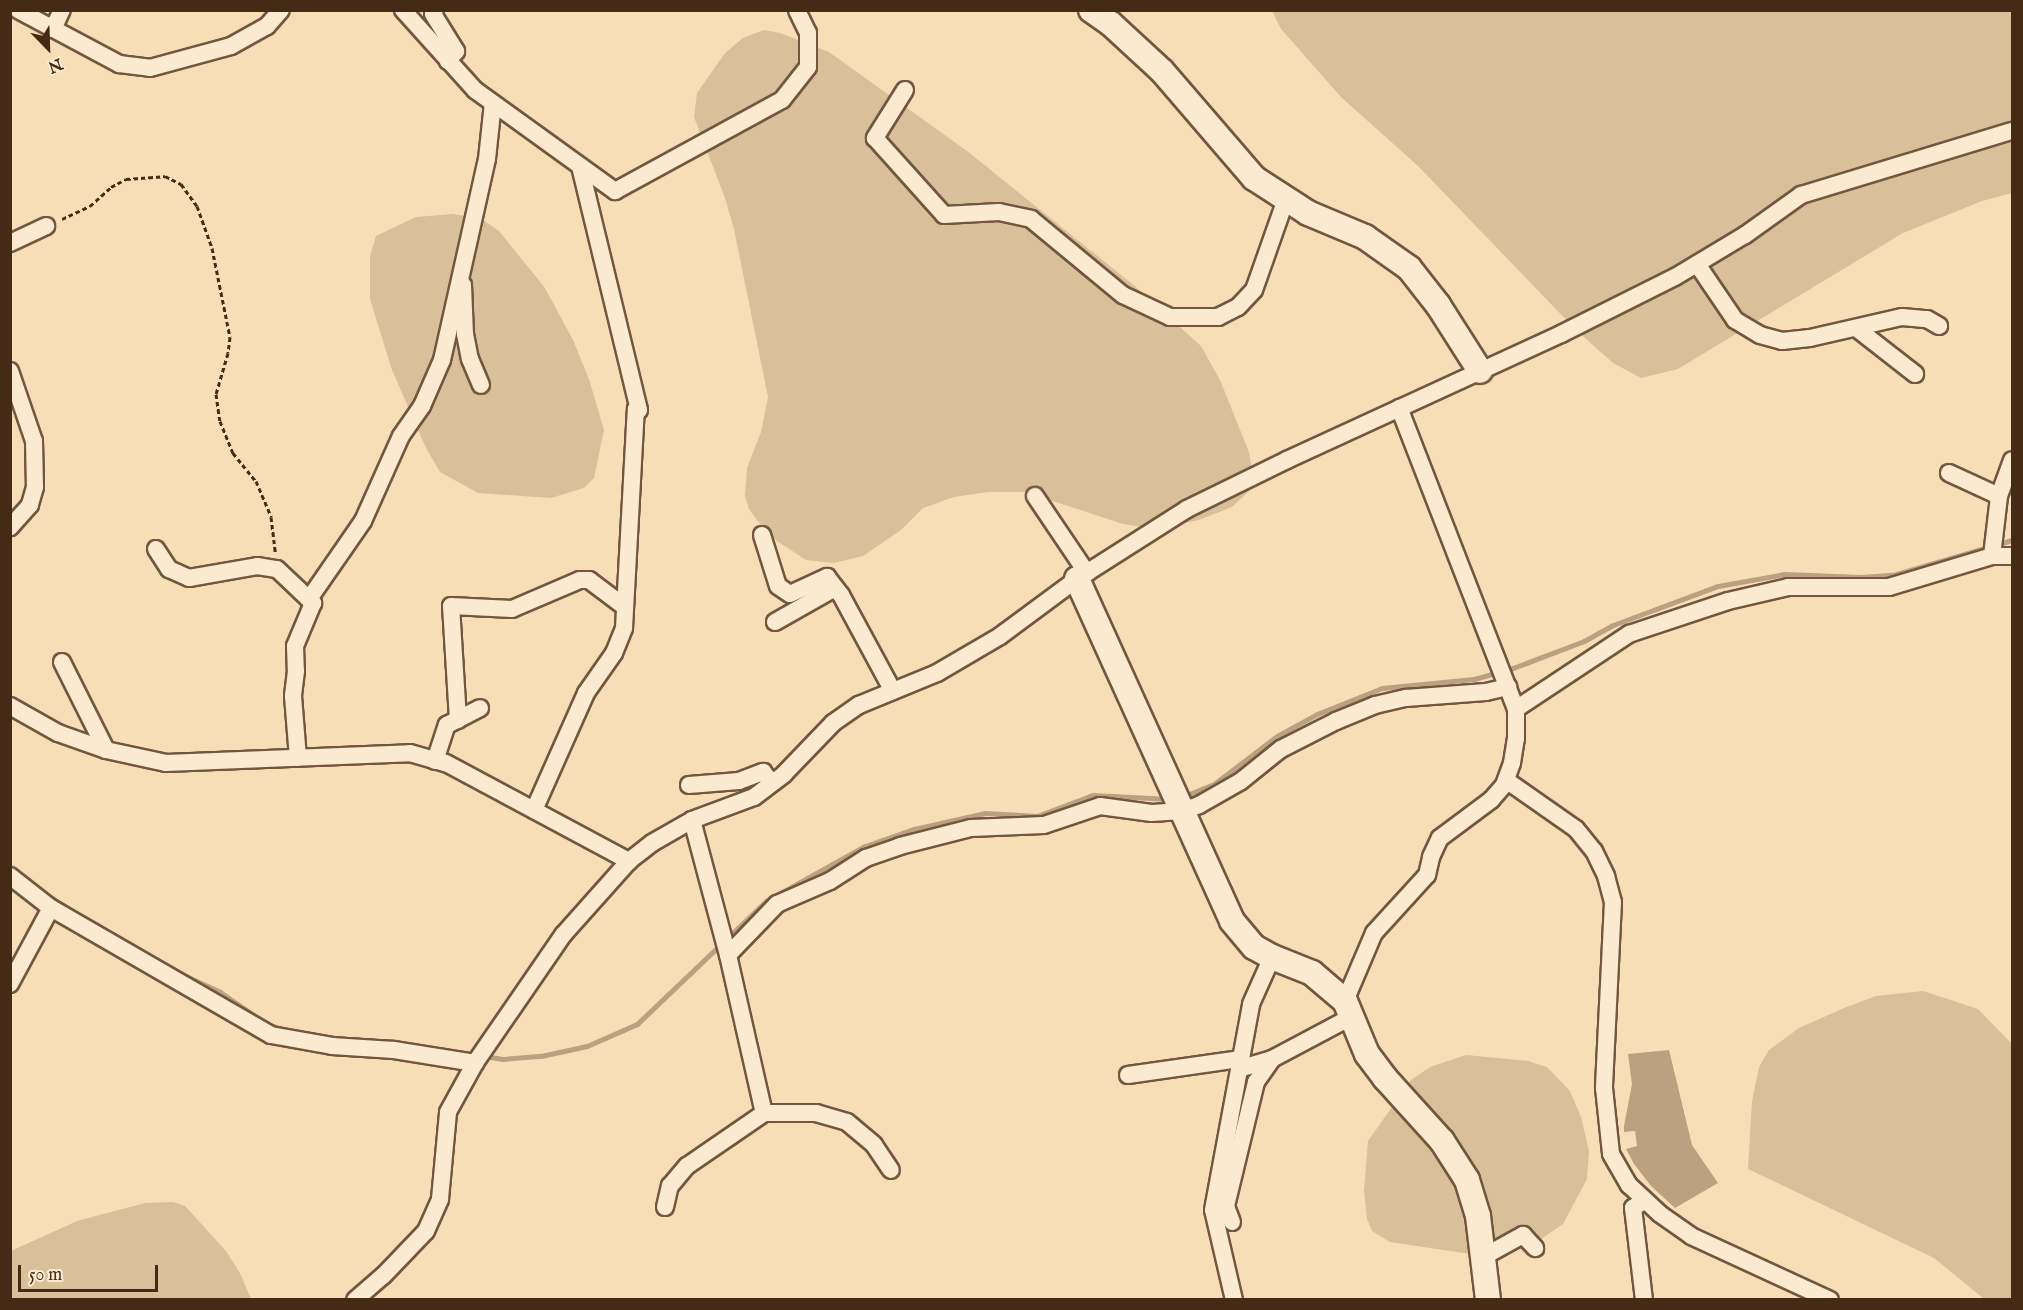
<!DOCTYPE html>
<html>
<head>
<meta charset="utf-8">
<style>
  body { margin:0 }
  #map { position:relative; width:2023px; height:1310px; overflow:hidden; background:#f8deb7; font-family:"IM FELL English",serif }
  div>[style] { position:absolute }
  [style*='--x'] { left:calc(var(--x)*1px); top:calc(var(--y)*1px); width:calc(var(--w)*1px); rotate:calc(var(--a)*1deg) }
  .green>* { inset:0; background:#dabf9b }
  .water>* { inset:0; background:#bba180 }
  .stream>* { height:5px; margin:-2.5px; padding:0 2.5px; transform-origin:2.5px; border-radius:2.5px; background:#bba180 }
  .path>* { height:3px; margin-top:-1.5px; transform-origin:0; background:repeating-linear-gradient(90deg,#452a15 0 4.5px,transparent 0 7.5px) }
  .roads { filter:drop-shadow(2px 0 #72573e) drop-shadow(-2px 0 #72573e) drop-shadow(0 2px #72573e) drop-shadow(0 -2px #72573e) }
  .street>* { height:16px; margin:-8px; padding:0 8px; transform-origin:8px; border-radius:8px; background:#faead0 }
  .secondary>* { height:24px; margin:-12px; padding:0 12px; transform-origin:12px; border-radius:12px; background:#faead0 }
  span { translate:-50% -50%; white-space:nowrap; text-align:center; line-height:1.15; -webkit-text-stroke:4.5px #faead0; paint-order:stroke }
  .frame { position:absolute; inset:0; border:12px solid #452a15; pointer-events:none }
  .north { position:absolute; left:18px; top:18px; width:60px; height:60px; -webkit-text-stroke:4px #faead0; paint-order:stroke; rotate:157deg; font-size:16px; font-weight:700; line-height:24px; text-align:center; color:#452a15 }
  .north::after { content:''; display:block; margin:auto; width:21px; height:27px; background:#452a15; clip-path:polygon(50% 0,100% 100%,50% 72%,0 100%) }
  .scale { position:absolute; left:18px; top:1265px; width:140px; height:27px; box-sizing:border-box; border:3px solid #452a15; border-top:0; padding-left:8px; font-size:18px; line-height:21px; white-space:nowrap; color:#452a15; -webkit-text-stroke:4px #faead0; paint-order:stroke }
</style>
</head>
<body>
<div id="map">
  <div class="green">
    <div style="clip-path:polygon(1272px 11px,2012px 11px,2012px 193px,1982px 201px,1903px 233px,1678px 369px,1641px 378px,1613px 363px,1576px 330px,1418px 166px,1341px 97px,1281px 29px)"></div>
    <div style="clip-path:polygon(764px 30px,780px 33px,829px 52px,967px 151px,1136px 287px,1201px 346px,1220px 380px,1249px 452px,1254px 480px,1249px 491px,1232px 507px,1199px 520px,1156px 529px,1123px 524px,1025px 492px,988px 492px,954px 497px,923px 508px,901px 530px,863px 556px,834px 563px,806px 560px,777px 541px,760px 524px,749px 509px,745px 496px,747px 468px,761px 432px,768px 397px,734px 229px,725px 198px,694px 117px,697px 93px,725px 53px,743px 38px)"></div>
    <div style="clip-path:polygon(453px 214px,480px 218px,499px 231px,545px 288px,573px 340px,589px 379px,604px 430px,594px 478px,584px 488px,551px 498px,478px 493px,440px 472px,426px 448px,392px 370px,370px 299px,370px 256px,376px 236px,416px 217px)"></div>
    <div style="clip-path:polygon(1923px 991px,1978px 1009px,2012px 1044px,2012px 1299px,1984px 1299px,1934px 1258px,1748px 1169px,1752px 1101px,1759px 1067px,1769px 1050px,1799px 1028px,1844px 1008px,1876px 996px)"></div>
    <div style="clip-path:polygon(1466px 1055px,1528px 1061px,1547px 1067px,1570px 1091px,1581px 1117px,1589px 1151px,1587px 1179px,1563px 1224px,1534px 1244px,1501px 1252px,1470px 1254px,1390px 1242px,1372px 1231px,1367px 1219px,1364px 1191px,1368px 1141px,1411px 1080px,1430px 1067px)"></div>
    <div style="clip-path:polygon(173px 1202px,185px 1206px,226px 1251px,240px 1273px,251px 1299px,11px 1299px,11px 1251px,77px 1221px,145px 1203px)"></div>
  </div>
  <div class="water">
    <div style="clip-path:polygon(1669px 1050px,1692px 1145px,1718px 1183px,1675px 1208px,1651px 1186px,1634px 1164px,1626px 1149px,1637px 1146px,1635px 1131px,1624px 1132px,1624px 1126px,1632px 1084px,1628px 1054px)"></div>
  </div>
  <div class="stream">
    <div style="--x:1182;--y:797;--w:35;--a:-22"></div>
    <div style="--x:1214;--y:784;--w:79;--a:-37.3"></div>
    <div style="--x:1277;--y:736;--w:46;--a:-28.8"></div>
    <div style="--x:1317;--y:714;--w:70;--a:-21.8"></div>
    <div style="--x:1382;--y:688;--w:92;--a:-5.6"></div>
    <div style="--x:1474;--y:679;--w:41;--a:-15.8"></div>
    <div style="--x:1513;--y:668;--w:76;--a:-20.8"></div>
    <div style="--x:1584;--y:641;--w:33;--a:-29"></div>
    <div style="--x:1613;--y:625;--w:112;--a:-20.4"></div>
    <div style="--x:1718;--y:586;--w:68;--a:-10.2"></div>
    <div style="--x:1785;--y:574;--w:76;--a:2.3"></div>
    <div style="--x:1861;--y:577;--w:32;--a:-4"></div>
    <div style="--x:1893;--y:575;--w:124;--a:-16.4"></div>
    <div style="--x:46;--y:894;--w:24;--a:33"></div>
    <div style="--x:175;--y:971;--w:50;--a:25"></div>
    <div style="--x:220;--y:992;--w:58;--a:34.5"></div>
    <div style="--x:268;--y:1025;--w:24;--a:15"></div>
    <div style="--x:353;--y:1040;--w:42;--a:2.7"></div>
    <div style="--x:484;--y:1056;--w:19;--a:9"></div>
    <div style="--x:503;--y:1059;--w:38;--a:-5"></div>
    <div style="--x:541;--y:1056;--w:47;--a:-12.3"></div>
    <div style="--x:587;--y:1046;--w:55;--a:-23.7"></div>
    <div style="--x:637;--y:1024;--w:178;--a:-43.6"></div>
    <div style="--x:766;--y:901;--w:113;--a:-29.1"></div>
    <div style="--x:865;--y:846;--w:52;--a:-19.1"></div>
    <div style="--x:914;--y:829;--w:73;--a:-12.7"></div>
    <div style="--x:985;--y:813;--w:52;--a:3.3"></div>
    <div style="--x:1037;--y:816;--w:60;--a:-20.6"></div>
    <div style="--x:1093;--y:795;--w:77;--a:3"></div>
  </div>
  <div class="path">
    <div style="--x:62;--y:219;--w:31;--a:-25"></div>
    <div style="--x:90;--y:206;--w:28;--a:-42"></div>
    <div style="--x:111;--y:187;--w:17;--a:-28"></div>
    <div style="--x:126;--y:179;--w:39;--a:-4"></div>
    <div style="--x:165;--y:176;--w:18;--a:27"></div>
    <div style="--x:181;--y:184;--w:27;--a:54"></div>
    <div style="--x:197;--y:206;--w:45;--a:70.3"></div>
    <div style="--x:212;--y:248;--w:91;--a:78.6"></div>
    <div style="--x:230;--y:337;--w:16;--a:97"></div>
    <div style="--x:228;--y:353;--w:43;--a:106.3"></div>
    <div style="--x:216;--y:394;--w:27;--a:82"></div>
    <div style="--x:220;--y:421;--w:35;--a:68"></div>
    <div style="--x:233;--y:453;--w:36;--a:51"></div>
    <div style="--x:256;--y:481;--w:39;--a:67"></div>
    <div style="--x:271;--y:517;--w:35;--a:83"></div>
  </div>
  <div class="roads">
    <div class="street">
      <div style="--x:18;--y:10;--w:115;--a:28.1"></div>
      <div style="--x:119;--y:64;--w:31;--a:7"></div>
      <div style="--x:150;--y:68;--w:84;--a:-15.2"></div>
      <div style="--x:231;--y:46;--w:41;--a:-29.1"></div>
      <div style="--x:267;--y:26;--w:21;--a:-49"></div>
      <div style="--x:403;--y:10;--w:108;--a:48"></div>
      <div style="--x:475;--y:90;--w:173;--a:35.8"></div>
      <div style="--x:615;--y:191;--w:190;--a:-28.6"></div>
      <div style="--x:782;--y:100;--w:42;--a:-51.8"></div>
      <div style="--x:808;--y:67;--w:34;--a:-90"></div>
      <div style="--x:808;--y:33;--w:25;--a:-116"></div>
      <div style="--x:435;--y:10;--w:4;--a:117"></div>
      <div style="--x:433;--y:14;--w:44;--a:58.1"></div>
      <div style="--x:456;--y:51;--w:13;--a:129"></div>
      <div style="--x:53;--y:29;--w:21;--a:-65"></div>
      <div style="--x:905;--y:90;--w:57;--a:122"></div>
      <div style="--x:875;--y:138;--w:103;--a:48.1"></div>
      <div style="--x:944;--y:215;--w:55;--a:-3.1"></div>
      <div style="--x:999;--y:212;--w:33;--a:12"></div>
      <div style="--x:1031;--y:219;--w:119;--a:39.6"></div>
      <div style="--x:1123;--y:295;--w:52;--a:25.1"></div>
      <div style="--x:1170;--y:317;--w:48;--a:0"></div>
      <div style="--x:1218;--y:317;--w:22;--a:-27"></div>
      <div style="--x:1238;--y:307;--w:23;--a:-47"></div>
      <div style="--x:1254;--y:290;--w:96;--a:-70.6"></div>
      <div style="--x:10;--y:243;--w:40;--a:-25"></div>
      <div style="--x:1697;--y:264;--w:68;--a:55.8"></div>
      <div style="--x:1735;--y:320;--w:29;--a:31"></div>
      <div style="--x:1760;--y:335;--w:23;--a:15"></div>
      <div style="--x:1782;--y:341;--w:28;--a:-6"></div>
      <div style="--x:1810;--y:338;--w:94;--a:-12.9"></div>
      <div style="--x:1902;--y:317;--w:25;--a:5"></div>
      <div style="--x:1927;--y:319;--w:14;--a:30"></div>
      <div style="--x:463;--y:285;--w:49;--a:87.7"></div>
      <div style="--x:465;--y:334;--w:25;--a:79"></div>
      <div style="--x:470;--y:359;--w:28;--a:67"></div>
      <div style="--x:1856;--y:328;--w:75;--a:37.9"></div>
      <div style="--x:10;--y:371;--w:74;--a:71.1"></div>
      <div style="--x:34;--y:441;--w:46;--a:88.8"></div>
      <div style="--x:35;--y:487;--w:19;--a:106"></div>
      <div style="--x:30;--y:505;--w:30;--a:132"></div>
      <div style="--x:1949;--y:473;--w:55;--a:24.7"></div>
      <div style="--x:1035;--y:496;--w:93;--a:56"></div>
      <div style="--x:762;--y:535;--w:53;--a:72.6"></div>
      <div style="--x:778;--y:586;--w:14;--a:34"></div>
      <div style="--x:790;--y:594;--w:41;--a:-24.7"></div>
      <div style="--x:827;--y:577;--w:23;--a:52"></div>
      <div style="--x:841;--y:595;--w:109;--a:61.6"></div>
      <div style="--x:156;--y:549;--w:24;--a:57"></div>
      <div style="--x:169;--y:569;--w:22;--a:24"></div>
      <div style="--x:189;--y:578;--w:69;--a:-10"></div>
      <div style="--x:257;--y:566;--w:20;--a:9"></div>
      <div style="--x:277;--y:569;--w:50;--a:43.4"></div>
      <div style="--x:313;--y:603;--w:47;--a:112.7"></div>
      <div style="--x:295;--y:646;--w:25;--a:88"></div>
      <div style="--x:296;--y:671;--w:25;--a:97"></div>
      <div style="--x:293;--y:696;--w:62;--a:85.4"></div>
      <div style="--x:1992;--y:556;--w:60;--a:-83.3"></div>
      <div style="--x:1999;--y:496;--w:38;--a:-70"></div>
      <div style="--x:309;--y:599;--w:95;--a:-55.3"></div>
      <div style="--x:363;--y:521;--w:93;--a:-65.9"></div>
      <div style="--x:401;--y:436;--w:37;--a:-55"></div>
      <div style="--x:422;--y:406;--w:50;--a:-66.5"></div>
      <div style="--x:442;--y:360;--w:206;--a:-77.4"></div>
      <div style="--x:487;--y:159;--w:56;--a:-83.9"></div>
      <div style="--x:775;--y:622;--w:69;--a:-29.5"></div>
      <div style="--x:62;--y:662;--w:98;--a:63.4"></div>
      <div style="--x:10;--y:706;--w:55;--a:29.4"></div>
      <div style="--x:58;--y:733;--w:51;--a:19.5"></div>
      <div style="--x:106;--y:750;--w:61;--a:12.2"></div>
      <div style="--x:166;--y:763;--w:244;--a:-2.3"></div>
      <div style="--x:410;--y:753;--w:37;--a:16"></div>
      <div style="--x:446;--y:763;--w:208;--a:28.2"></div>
      <div style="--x:1516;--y:709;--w:136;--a:-33.6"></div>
      <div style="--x:1629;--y:634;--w:104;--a:-18.4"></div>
      <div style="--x:1728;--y:601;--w:62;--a:-13.1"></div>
      <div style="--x:1788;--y:587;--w:101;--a:0"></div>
      <div style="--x:1889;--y:587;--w:108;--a:-16.8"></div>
      <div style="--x:1992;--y:556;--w:20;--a:0"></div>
      <div style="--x:458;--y:720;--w:114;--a:-93.5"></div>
      <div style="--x:451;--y:606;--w:61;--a:2.8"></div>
      <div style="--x:512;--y:609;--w:74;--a:-23.1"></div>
      <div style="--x:580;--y:580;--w:9;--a:0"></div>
      <div style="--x:589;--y:580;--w:45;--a:36.9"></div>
      <div style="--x:435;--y:761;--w:38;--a:-72"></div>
      <div style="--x:447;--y:725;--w:37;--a:-27"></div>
      <div style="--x:1506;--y:780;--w:85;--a:35"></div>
      <div style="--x:1576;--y:829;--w:28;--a:51"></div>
      <div style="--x:1594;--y:851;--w:28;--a:64"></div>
      <div style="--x:1606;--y:876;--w:27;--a:75"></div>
      <div style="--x:1613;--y:902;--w:186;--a:92.8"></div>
      <div style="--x:1604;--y:1088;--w:66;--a:83.9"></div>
      <div style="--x:1611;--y:1154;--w:36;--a:60"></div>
      <div style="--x:1629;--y:1185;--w:42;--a:43.1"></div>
      <div style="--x:1660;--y:1214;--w:38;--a:35"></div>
      <div style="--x:1691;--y:1236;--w:153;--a:24.7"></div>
      <div style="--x:689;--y:785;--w:50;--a:-4.6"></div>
      <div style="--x:739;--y:781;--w:26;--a:-21"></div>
      <div style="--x:763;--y:772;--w:14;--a:51"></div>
      <div style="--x:534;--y:810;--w:128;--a:-66"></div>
      <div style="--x:586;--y:693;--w:49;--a:-55"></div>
      <div style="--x:614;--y:653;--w:27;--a:-68"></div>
      <div style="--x:624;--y:628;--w:219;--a:-86.9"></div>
      <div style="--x:636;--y:409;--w:3;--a:18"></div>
      <div style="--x:639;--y:410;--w:250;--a:-103.6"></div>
      <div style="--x:692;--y:820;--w:140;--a:75.1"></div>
      <div style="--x:728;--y:955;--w:162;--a:77.2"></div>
      <div style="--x:764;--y:1113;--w:52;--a:0"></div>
      <div style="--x:816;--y:1113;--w:32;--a:16"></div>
      <div style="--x:847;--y:1122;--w:35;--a:40"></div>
      <div style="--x:874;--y:1145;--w:30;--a:56"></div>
      <div style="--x:10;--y:876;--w:52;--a:38"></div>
      <div style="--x:51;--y:908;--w:254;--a:30"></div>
      <div style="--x:271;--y:1035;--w:62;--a:10.2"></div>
      <div style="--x:332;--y:1046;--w:62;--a:3.7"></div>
      <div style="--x:394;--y:1050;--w:82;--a:9.1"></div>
      <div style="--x:728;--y:955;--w:71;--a:-46.1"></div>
      <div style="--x:777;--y:904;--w:58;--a:-23.5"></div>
      <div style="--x:830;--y:881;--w:43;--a:-32.6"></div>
      <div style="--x:866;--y:858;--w:36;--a:-19"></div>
      <div style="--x:900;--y:846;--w:73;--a:-14.2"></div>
      <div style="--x:971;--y:828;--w:73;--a:-2.4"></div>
      <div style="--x:1044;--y:825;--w:59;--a:-18.7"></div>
      <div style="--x:1100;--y:806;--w:52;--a:7.7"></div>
      <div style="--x:1152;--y:813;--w:30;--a:-4"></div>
      <div style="--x:1182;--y:811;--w:18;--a:-19"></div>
      <div style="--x:1199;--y:805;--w:48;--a:-29.7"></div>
      <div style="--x:1241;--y:781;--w:51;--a:-38.7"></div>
      <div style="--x:1281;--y:749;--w:62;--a:-27"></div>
      <div style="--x:1336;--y:721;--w:42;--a:-22.3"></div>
      <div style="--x:1375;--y:705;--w:32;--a:-13"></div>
      <div style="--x:1406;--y:698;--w:80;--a:-4.3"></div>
      <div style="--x:1486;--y:692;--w:23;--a:-13"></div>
      <div style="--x:10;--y:984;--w:86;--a:-61.7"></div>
      <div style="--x:1345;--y:1001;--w:74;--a:-66.9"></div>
      <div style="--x:1374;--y:933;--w:79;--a:-47.6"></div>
      <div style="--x:1427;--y:875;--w:18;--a:-77"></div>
      <div style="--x:1431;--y:857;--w:21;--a:-65"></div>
      <div style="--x:1440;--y:838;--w:64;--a:-36.7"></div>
      <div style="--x:1491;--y:800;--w:20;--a:-49"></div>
      <div style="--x:1504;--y:785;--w:23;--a:-70"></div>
      <div style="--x:1512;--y:763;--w:24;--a:-81"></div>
      <div style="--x:1516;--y:739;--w:30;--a:-90"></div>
      <div style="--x:1516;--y:709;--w:323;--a:-111.2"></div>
      <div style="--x:1239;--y:1069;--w:34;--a:-17"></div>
      <div style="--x:1272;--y:1059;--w:89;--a:-28"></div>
      <div style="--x:1128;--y:1075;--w:114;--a:-8.1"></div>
      <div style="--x:665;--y:1207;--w:22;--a:-77"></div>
      <div style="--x:670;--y:1186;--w:26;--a:-50"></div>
      <div style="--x:687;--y:1166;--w:93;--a:-34.5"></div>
      <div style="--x:1232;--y:1222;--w:17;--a:-111"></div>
      <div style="--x:1226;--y:1206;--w:128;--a:-76.4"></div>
      <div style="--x:1256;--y:1082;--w:28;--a:-55"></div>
      <div style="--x:1483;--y:1257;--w:46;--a:-28.8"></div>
      <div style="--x:1523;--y:1235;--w:18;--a:47"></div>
      <div style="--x:355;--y:1300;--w:37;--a:-41"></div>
      <div style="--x:383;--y:1276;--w:62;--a:-46.3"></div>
      <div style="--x:426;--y:1231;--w:35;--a:-66"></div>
      <div style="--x:440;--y:1199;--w:87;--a:-84.7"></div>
      <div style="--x:448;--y:1112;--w:56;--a:-61.1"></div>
      <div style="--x:475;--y:1063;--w:155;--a:-55.5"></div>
      <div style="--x:563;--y:935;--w:99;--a:-48.3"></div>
      <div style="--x:629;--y:861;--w:29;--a:-38"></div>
      <div style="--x:652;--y:843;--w:46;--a:-29.9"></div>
      <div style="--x:692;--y:820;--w:66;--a:-20.4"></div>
      <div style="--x:754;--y:797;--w:38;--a:-37"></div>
      <div style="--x:784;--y:774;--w:71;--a:-46.1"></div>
      <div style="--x:833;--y:723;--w:32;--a:-35"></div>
      <div style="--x:859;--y:705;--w:84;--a:-22.3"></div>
      <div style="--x:937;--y:673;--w:73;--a:-30.4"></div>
      <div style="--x:1000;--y:636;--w:96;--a:-36.5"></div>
      <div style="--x:1077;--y:579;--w:130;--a:-32.5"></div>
      <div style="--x:1187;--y:509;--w:111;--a:-26.1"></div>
      <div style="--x:1287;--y:460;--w:302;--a:-24.7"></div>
      <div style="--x:1561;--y:334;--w:127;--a:-26.6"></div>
      <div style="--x:1675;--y:277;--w:82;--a:-31"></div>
      <div style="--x:1745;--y:235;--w:69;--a:-35.5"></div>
      <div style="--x:1801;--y:195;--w:220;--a:-16.9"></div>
      <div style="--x:1234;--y:1300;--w:92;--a:-103.1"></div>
      <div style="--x:1213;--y:1210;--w:209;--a:-79.5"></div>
      <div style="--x:1251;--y:1004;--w:51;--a:-65.9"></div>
      <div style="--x:1644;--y:1300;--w:93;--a:-96.8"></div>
      <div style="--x:1633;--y:1208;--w:14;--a:-34"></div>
    </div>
    <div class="secondary">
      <div style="--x:1091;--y:10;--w:24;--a:35"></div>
      <div style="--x:1111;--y:24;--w:69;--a:42.7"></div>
      <div style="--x:1162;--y:71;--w:141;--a:49.3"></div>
      <div style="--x:1254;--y:178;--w:64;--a:32.9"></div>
      <div style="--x:1308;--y:213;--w:62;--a:22.8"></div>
      <div style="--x:1365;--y:237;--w:54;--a:35.2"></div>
      <div style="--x:1409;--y:268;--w:47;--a:51.9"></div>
      <div style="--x:1438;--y:305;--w:78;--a:57.5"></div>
      <div style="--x:1077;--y:579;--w:375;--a:65.6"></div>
      <div style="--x:1232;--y:921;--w:34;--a:50"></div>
      <div style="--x:1254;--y:947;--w:21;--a:29"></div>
      <div style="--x:1272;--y:957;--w:43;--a:21.8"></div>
      <div style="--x:1312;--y:973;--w:43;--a:40.3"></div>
      <div style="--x:1345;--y:1001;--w:57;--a:67.5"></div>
      <div style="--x:1367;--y:1054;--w:30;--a:53"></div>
      <div style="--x:1385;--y:1078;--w:85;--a:47.9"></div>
      <div style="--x:1442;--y:1141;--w:46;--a:57.3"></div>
      <div style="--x:1467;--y:1180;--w:38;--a:73"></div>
      <div style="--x:1478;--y:1216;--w:85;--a:83.2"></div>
    </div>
  </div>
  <div class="frame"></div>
  <div class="north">N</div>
  <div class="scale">50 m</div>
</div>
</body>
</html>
